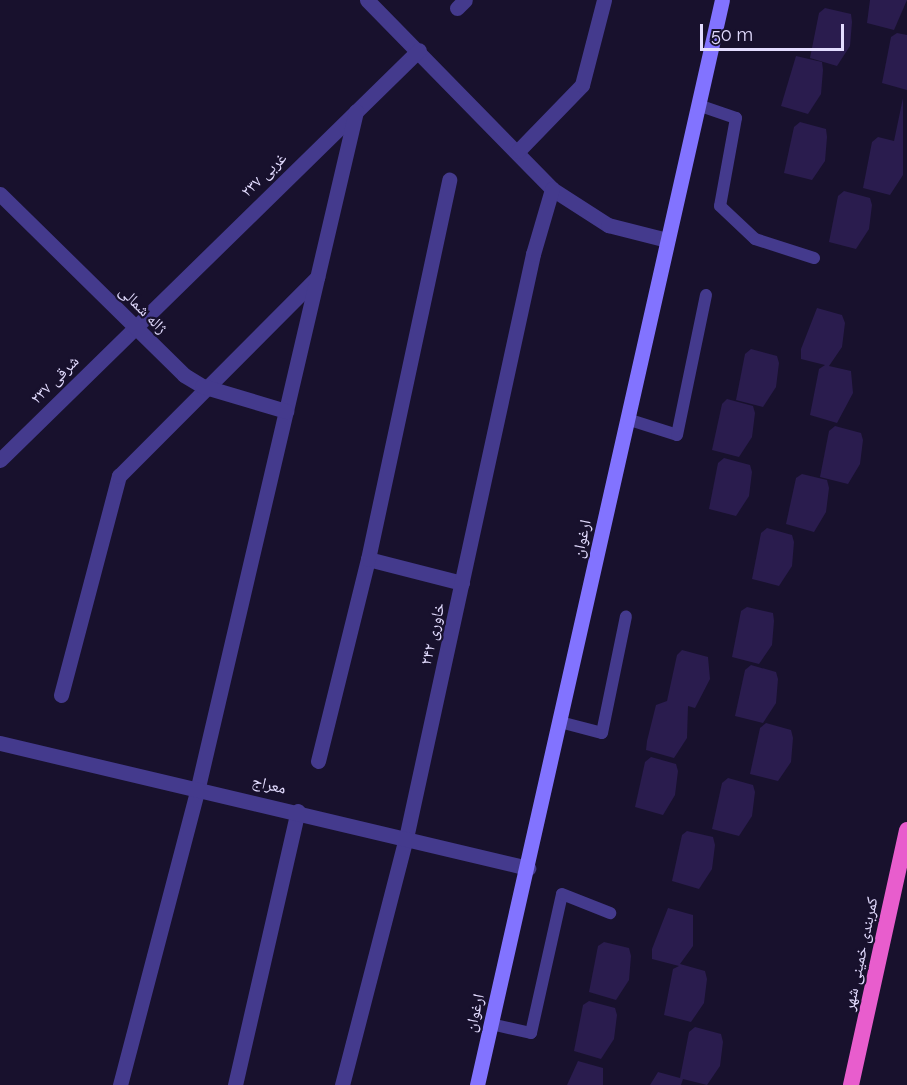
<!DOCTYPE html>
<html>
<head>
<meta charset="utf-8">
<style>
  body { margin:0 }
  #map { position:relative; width:907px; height:1085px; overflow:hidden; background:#18112d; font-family:Raleway,"Noto Naskh Arabic",sans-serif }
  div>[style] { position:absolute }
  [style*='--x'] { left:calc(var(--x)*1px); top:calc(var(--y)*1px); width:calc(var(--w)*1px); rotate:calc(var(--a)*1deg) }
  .building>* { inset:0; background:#2a1c4e }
  .service>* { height:12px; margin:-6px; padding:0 6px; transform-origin:6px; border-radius:6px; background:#443a8d }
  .minor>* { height:15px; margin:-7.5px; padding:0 7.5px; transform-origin:7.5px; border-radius:7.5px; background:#443a8d }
  .tertiary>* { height:15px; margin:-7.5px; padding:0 7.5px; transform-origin:7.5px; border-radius:7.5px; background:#443a8d }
  .secondary>* { height:15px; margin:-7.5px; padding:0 7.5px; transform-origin:7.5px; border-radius:7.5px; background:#8273ff }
  .trunk>* { height:16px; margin:-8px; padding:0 8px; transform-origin:8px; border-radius:8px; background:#e85dcd }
  span { translate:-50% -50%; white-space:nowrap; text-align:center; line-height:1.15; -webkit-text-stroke:4.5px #18112d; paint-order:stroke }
  .street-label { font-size:16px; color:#e3dcff }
  .scale { position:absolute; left:700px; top:24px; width:144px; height:27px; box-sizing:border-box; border:3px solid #e3dcff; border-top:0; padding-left:8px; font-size:18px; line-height:21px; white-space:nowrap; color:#e3dcff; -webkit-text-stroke:4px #18112d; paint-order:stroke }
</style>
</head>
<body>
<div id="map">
  <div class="building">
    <div style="clip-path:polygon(870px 0,907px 0,894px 30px,867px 23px)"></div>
    <div style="clip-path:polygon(825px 8px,851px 14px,852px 22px,850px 46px,837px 66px,810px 58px,819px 13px)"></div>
    <div style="clip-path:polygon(897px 33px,907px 35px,907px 90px,882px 83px,891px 37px)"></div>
    <div style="clip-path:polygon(796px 56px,822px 62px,823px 70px,821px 94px,808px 114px,781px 106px)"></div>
    <div style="clip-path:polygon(903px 98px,903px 175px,890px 195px,863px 188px,872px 142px,878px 137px,894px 141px)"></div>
    <div style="clip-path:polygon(800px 122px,826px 129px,827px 137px,825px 161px,812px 180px,784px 173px,794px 127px)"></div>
    <div style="clip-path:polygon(844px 191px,870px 198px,872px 205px,869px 229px,856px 249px,829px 242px,838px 196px)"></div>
    <div style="clip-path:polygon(817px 308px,842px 315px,845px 323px,842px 347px,829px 366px,851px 371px,853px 393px,837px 423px,810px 415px,819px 369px,825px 365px,801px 359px,801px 349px)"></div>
    <div style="clip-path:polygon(751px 349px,777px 356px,779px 363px,776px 387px,763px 407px,736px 400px,745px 354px)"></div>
    <div style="clip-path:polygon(727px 399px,753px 406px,755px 413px,752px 437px,739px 457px,712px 450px,722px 404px)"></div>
    <div style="clip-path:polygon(835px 426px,861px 433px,863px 440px,860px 464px,848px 484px,820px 477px,829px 431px)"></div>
    <div style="clip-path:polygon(724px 458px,750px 465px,752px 472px,749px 496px,736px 516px,709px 509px,718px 463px)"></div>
    <div style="clip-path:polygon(802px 474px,827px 480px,829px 488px,826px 512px,814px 532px,786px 524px,796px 478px)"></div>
    <div style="clip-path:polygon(767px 528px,792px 535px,794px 542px,792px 566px,779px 586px,752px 579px,761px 533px)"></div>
    <div style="clip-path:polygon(747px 607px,773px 613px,774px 621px,772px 645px,759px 664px,732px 657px,741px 611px)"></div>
    <div style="clip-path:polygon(682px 650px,708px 657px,710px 679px,695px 708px,688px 706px,687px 738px,674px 758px,646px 750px,647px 741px,656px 705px,667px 701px,677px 655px)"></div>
    <div style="clip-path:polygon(751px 665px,776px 672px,778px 679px,776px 703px,763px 723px,735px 716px,745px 670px)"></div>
    <div style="clip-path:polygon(766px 723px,791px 730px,793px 738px,791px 762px,778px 781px,750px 774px,760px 728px)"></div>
    <div style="clip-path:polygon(651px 757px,676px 764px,678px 771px,675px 795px,663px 815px,635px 807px,645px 762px)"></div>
    <div style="clip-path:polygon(728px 778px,753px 785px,755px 792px,752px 816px,739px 836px,712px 829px,722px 783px)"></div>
    <div style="clip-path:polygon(687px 831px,713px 837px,715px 845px,712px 869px,699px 889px,672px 881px,682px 835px)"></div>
    <div style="clip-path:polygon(668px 908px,693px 915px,693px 946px,680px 964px,705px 971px,707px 979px,704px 1003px,691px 1022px,664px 1015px,673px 969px,679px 966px,652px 959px,652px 949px)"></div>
    <div style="clip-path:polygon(604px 942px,629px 948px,631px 956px,629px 980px,616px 1000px,589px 992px,598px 946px)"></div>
    <div style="clip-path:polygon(589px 1001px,615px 1008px,617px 1015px,614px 1039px,601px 1059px,574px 1051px,583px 1005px)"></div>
    <div style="clip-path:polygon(695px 1027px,721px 1034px,723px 1042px,720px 1066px,707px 1085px,683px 1079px,681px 1085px,650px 1085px,658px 1072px,680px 1078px,689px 1032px)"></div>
    <div style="clip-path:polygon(578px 1061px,603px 1068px,603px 1085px,567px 1085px)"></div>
  </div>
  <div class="service">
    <div style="--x:698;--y:105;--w:40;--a:18.9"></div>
    <div style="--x:736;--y:118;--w:89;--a:100.3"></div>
    <div style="--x:720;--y:206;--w:48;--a:43.3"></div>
    <div style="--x:755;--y:239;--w:62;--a:17.9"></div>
    <div style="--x:627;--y:419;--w:52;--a:17.7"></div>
    <div style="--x:677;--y:435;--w:143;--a:-78.3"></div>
    <div style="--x:560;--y:722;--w:43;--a:14.7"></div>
    <div style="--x:602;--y:733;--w:119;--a:-78.4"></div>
    <div style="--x:491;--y:1024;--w:41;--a:12.7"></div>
    <div style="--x:531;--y:1033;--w:142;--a:-77.4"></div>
    <div style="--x:562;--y:894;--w:52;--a:21.6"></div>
  </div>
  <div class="minor">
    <div style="--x:367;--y:0;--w:264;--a:45.6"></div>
    <div style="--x:552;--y:189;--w:67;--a:32.7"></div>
    <div style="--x:608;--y:225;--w:61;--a:14.3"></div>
    <div style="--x:457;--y:8;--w:11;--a:-45"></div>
    <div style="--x:518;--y:151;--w:92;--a:-45.9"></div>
    <div style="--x:582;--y:85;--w:88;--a:-75.5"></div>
    <div style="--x:0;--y:460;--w:586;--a:-44.38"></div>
    <div style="--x:368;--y:559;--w:97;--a:14.3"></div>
    <div style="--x:61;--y:695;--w:227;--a:-75.2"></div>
    <div style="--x:119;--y:476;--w:281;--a:-45.1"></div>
    <div style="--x:318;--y:761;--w:208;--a:-76.1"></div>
    <div style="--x:368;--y:559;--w:388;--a:-77.9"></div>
    <div style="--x:120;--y:1085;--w:308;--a:-75.3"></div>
    <div style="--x:198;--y:787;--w:694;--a:-76.84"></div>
    <div style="--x:235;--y:1085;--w:281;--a:-77.1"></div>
    <div style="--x:342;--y:1085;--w:255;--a:-75.5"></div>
    <div style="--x:406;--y:838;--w:598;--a:-77.73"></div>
    <div style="--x:533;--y:254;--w:68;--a:-73.7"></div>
  </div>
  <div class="tertiary">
    <div style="--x:0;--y:194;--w:258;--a:44.5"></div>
    <div style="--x:184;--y:375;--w:21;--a:31"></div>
    <div style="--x:202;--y:386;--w:88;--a:16.6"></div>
    <div style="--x:0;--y:743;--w:543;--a:13.32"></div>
  </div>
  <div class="secondary">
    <div style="--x:477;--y:1085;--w:1112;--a:-77.28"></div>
  </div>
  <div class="trunk">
    <div style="--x:851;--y:1085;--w:261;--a:-77.6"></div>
  </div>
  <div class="street-label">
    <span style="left:264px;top:175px;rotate:-44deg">۲۳۷ غربی</span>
    <span style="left:143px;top:310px;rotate:45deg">ژاله شمالی</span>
    <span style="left:55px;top:380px;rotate:-45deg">۲۳۷ شرقی</span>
    <span style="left:582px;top:539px;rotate:-78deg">ارغوان</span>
    <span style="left:433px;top:634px;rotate:-77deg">۲۴۲ خاوری</span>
    <span style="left:269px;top:785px;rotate:14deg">معراج</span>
    <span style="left:861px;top:954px;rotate:-78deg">کمربندی خمینی شهر</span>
    <span style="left:475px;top:1013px;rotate:-77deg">ارغوان</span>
  </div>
  <div class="scale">50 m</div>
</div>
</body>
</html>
